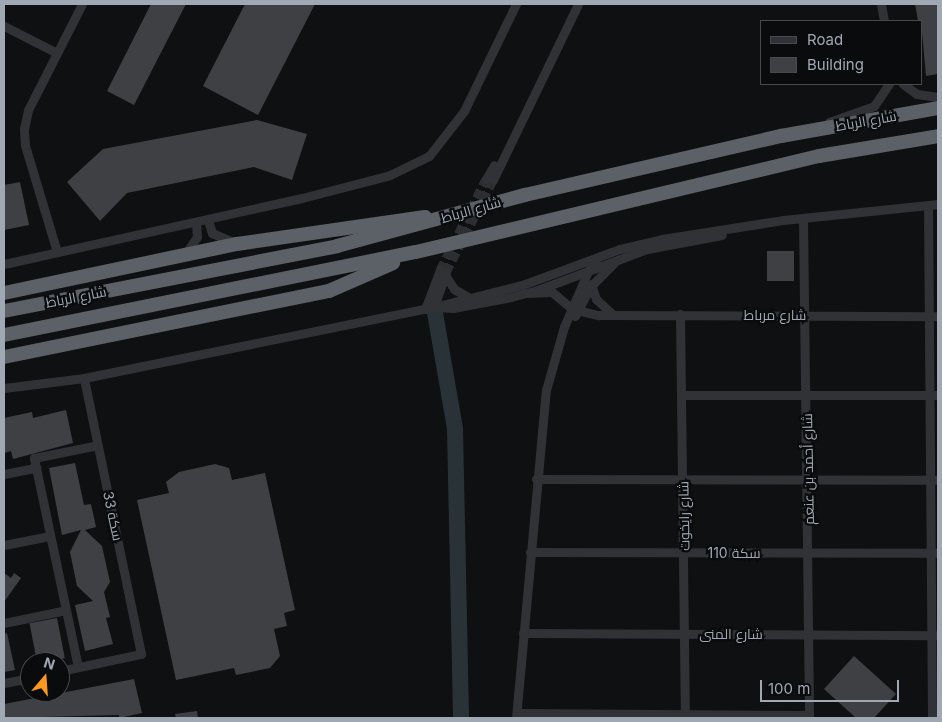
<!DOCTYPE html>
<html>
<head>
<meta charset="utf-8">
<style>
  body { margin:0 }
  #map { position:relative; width:942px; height:722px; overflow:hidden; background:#0f1011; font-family:Inter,Cairo,sans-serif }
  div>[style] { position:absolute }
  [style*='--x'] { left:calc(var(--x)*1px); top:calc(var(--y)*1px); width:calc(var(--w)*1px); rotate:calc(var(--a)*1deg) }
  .river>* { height:16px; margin:-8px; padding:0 8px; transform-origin:8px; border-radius:8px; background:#283237 }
  .building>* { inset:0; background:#3e4044; transform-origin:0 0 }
  .minor-tunnel>* { height:9px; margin-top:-4.5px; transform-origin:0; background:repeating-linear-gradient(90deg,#2c2e31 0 9px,transparent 0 13.5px) }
  .minor>* { height:9px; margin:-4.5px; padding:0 4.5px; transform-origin:4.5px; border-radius:4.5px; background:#303236 }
  .highway>* { height:14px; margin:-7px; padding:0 7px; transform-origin:7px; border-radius:7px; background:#5c6067 }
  span { translate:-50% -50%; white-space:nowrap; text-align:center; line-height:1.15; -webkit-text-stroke:4.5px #0a0b0c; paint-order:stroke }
  .street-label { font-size:14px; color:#a0a8b3 }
  .frame { position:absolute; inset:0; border:5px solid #a0a8b3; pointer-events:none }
  .legend { position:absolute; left:760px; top:20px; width:162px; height:65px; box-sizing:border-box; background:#0a0b0c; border:1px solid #464a4f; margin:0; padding:6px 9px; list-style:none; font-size:15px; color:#a0a8b3 }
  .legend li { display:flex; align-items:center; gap:10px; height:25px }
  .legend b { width:25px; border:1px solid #464a4f }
  .north { position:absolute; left:20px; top:652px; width:50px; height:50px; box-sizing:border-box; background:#0a0b0c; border:1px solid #464a4f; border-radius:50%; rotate:18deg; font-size:14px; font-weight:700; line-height:20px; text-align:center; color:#a0a8b3 }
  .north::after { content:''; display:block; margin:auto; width:18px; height:22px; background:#fb981e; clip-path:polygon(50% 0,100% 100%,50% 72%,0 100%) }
  .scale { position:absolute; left:760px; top:680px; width:139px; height:22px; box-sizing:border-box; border:2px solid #a0a8b3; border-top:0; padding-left:6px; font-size:15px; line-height:18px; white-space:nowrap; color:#a0a8b3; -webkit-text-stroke:4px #0a0b0c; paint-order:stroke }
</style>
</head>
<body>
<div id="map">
  <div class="river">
    <div style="--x:434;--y:307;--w:124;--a:80.2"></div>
    <div style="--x:455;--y:429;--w:289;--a:88.8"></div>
  </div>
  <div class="building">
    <div style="clip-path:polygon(151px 4px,186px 4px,134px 105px,107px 91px)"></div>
    <div style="clip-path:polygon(245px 4px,315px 4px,258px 115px,203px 86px)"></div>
    <div style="clip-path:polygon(915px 4px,938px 4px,938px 74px,926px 76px,921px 21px,918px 21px)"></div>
    <div style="clip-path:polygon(257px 120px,307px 134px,292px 180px,254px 167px,127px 193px,100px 221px,67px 182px,103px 149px)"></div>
    <div style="clip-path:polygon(20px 182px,29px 225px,4px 230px,4px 185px)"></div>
    <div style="left:767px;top:251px;width:27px;height:30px"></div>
    <div style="clip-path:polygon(66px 410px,73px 443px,13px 459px,11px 451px,4px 453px,4px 418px,32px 412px,33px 418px)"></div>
    <div style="clip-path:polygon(75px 463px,84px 505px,91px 504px,96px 527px,85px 530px,102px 546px,110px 582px,104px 592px,110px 617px,106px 618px,113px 644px,85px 651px,75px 605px,93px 601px,77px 586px,70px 552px,81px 530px,62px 535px,49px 468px)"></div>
    <div style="clip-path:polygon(215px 464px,229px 468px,232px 480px,265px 473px,295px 610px,284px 613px,287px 626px,274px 629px,280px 656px,270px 668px,236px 675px,234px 668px,176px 680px,137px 500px,169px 493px,166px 482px,179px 472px)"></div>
    <div style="clip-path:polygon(4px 573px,11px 578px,14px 573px,21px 578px,4px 602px)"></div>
    <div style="left:57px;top:618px;width:41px;height:28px;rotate:79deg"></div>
    <div style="clip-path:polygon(7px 633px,15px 670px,4px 672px,4px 634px)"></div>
    <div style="clip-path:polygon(854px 656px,896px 694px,874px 718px,856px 718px,824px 689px)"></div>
    <div style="clip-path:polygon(134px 679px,142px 713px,119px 718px,119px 715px,4px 718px,4px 704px)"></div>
    <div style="clip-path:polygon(197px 711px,198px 718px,176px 718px,175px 714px)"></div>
  </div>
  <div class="minor-tunnel">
    <div style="--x:440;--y:270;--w:102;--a:-63.2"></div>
    <div style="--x:446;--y:272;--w:103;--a:-62.9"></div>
  </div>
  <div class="minor">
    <div style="--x:881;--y:4;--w:17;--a:80"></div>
    <div style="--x:4;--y:26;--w:59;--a:27"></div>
    <div style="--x:903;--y:84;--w:17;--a:36"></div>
    <div style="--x:917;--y:94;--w:21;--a:8"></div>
    <div style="--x:829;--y:122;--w:48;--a:-19.6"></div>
    <div style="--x:874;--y:106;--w:27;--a:-56"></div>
    <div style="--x:486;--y:179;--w:16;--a:-60"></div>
    <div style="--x:493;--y:180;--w:195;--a:-64.2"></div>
    <div style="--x:928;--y:206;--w:512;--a:89.55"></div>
    <div style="--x:208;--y:220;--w:14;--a:73"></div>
    <div style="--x:212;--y:233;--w:25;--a:23"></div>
    <div style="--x:803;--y:220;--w:498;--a:89.3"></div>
    <div style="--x:57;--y:252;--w:112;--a:-106.7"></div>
    <div style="--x:25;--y:145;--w:16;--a:-94"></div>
    <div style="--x:24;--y:129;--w:19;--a:-78"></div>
    <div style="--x:28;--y:110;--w:119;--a:-63"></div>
    <div style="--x:184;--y:256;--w:23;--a:-56"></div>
    <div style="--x:197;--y:237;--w:14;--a:-94"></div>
    <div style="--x:4;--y:264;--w:305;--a:-12.5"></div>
    <div style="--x:302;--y:198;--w:91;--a:-14.6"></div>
    <div style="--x:390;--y:175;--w:43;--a:-26"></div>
    <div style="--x:429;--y:156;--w:57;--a:-52.1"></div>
    <div style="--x:464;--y:111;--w:119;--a:-64.1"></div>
    <div style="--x:445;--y:275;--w:17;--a:57"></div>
    <div style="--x:454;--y:289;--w:16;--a:30"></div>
    <div style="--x:591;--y:284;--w:16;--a:72"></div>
    <div style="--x:596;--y:299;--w:21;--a:43"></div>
    <div style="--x:527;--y:293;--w:25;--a:-2"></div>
    <div style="--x:552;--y:292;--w:26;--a:40"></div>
    <div style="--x:572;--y:309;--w:28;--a:13"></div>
    <div style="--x:599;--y:315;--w:339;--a:0.2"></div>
    <div style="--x:434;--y:307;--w:19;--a:3"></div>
    <div style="--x:453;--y:308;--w:59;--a:-10.7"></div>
    <div style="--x:511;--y:297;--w:30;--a:-15"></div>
    <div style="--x:540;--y:289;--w:114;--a:-20.5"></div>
    <div style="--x:647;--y:249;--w:76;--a:-10.6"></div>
    <div style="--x:434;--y:307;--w:37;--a:-71"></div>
    <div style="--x:425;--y:309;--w:42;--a:-69"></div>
    <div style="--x:680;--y:314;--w:404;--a:89.3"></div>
    <div style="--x:575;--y:316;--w:34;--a:-62"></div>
    <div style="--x:591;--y:286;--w:33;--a:-45"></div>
    <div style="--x:4;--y:388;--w:81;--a:-7.1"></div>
    <div style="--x:84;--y:378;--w:357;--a:-11.5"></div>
    <div style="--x:434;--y:307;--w:91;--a:-14"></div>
    <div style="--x:522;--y:285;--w:104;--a:-20.2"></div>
    <div style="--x:620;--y:249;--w:43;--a:-13.4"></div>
    <div style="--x:662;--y:239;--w:122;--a:-8.9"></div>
    <div style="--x:783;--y:220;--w:156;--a:-5.9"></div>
    <div style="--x:682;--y:395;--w:256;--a:0"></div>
    <div style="--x:4;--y:474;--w:33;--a:-11"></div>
    <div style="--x:536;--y:479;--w:402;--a:0.1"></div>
    <div style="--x:4;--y:545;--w:47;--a:-11.1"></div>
    <div style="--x:530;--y:552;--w:408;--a:0.1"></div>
    <div style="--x:4;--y:623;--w:63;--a:-11.8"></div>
    <div style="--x:523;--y:633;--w:415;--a:0.3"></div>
    <div style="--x:78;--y:667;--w:214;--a:-101.9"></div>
    <div style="--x:34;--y:458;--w:65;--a:-11.5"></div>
    <div style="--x:60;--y:671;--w:83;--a:-11.9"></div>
    <div style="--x:141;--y:654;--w:282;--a:-101.7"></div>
    <div style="--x:4;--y:683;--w:26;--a:-11"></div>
    <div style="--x:517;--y:713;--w:292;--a:0.4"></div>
    <div style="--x:516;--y:718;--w:329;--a:-84.8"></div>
    <div style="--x:546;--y:390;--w:66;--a:-74.1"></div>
    <div style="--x:564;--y:327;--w:61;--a:-66.8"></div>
    <div style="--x:588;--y:271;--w:16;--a:-55"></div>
  </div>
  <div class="highway">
    <div style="--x:4;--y:293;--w:238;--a:-11.9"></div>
    <div style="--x:237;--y:244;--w:190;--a:-8.2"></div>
    <div style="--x:4;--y:311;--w:339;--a:-11"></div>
    <div style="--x:337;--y:246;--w:195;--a:-15.2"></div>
    <div style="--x:525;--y:195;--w:263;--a:-13"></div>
    <div style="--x:781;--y:136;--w:159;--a:-10.1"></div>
    <div style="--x:4;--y:335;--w:420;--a:-11.4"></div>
    <div style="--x:416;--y:252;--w:414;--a:-13.4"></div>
    <div style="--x:819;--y:156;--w:121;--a:-9.5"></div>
    <div style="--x:4;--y:357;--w:332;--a:-11.5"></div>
    <div style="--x:329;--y:291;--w:70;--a:-23.6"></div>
  </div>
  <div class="street-label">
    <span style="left:866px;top:121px;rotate:-10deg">شارع الرباط</span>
    <span style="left:471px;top:210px;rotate:-16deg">شارع الرباط</span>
    <span style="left:76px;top:297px;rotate:-11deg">شارع الرباط</span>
    <span style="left:775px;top:315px">شارع مرباط</span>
    <span style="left:808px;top:469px;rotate:-91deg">شارع أحمد بن عنعم</span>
    <span style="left:113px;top:516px;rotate:78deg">سكة 33</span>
    <span style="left:684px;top:516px;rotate:-91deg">شارع رايخوت</span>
    <span style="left:734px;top:553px">سكة 110</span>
    <span style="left:731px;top:634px">شارع المنى</span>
  </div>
  <div class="frame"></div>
  <ul class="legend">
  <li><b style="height:6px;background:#303236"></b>Road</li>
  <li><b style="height:14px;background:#3e4044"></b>Building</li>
  </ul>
  <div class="north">N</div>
  <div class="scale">100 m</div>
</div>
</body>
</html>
